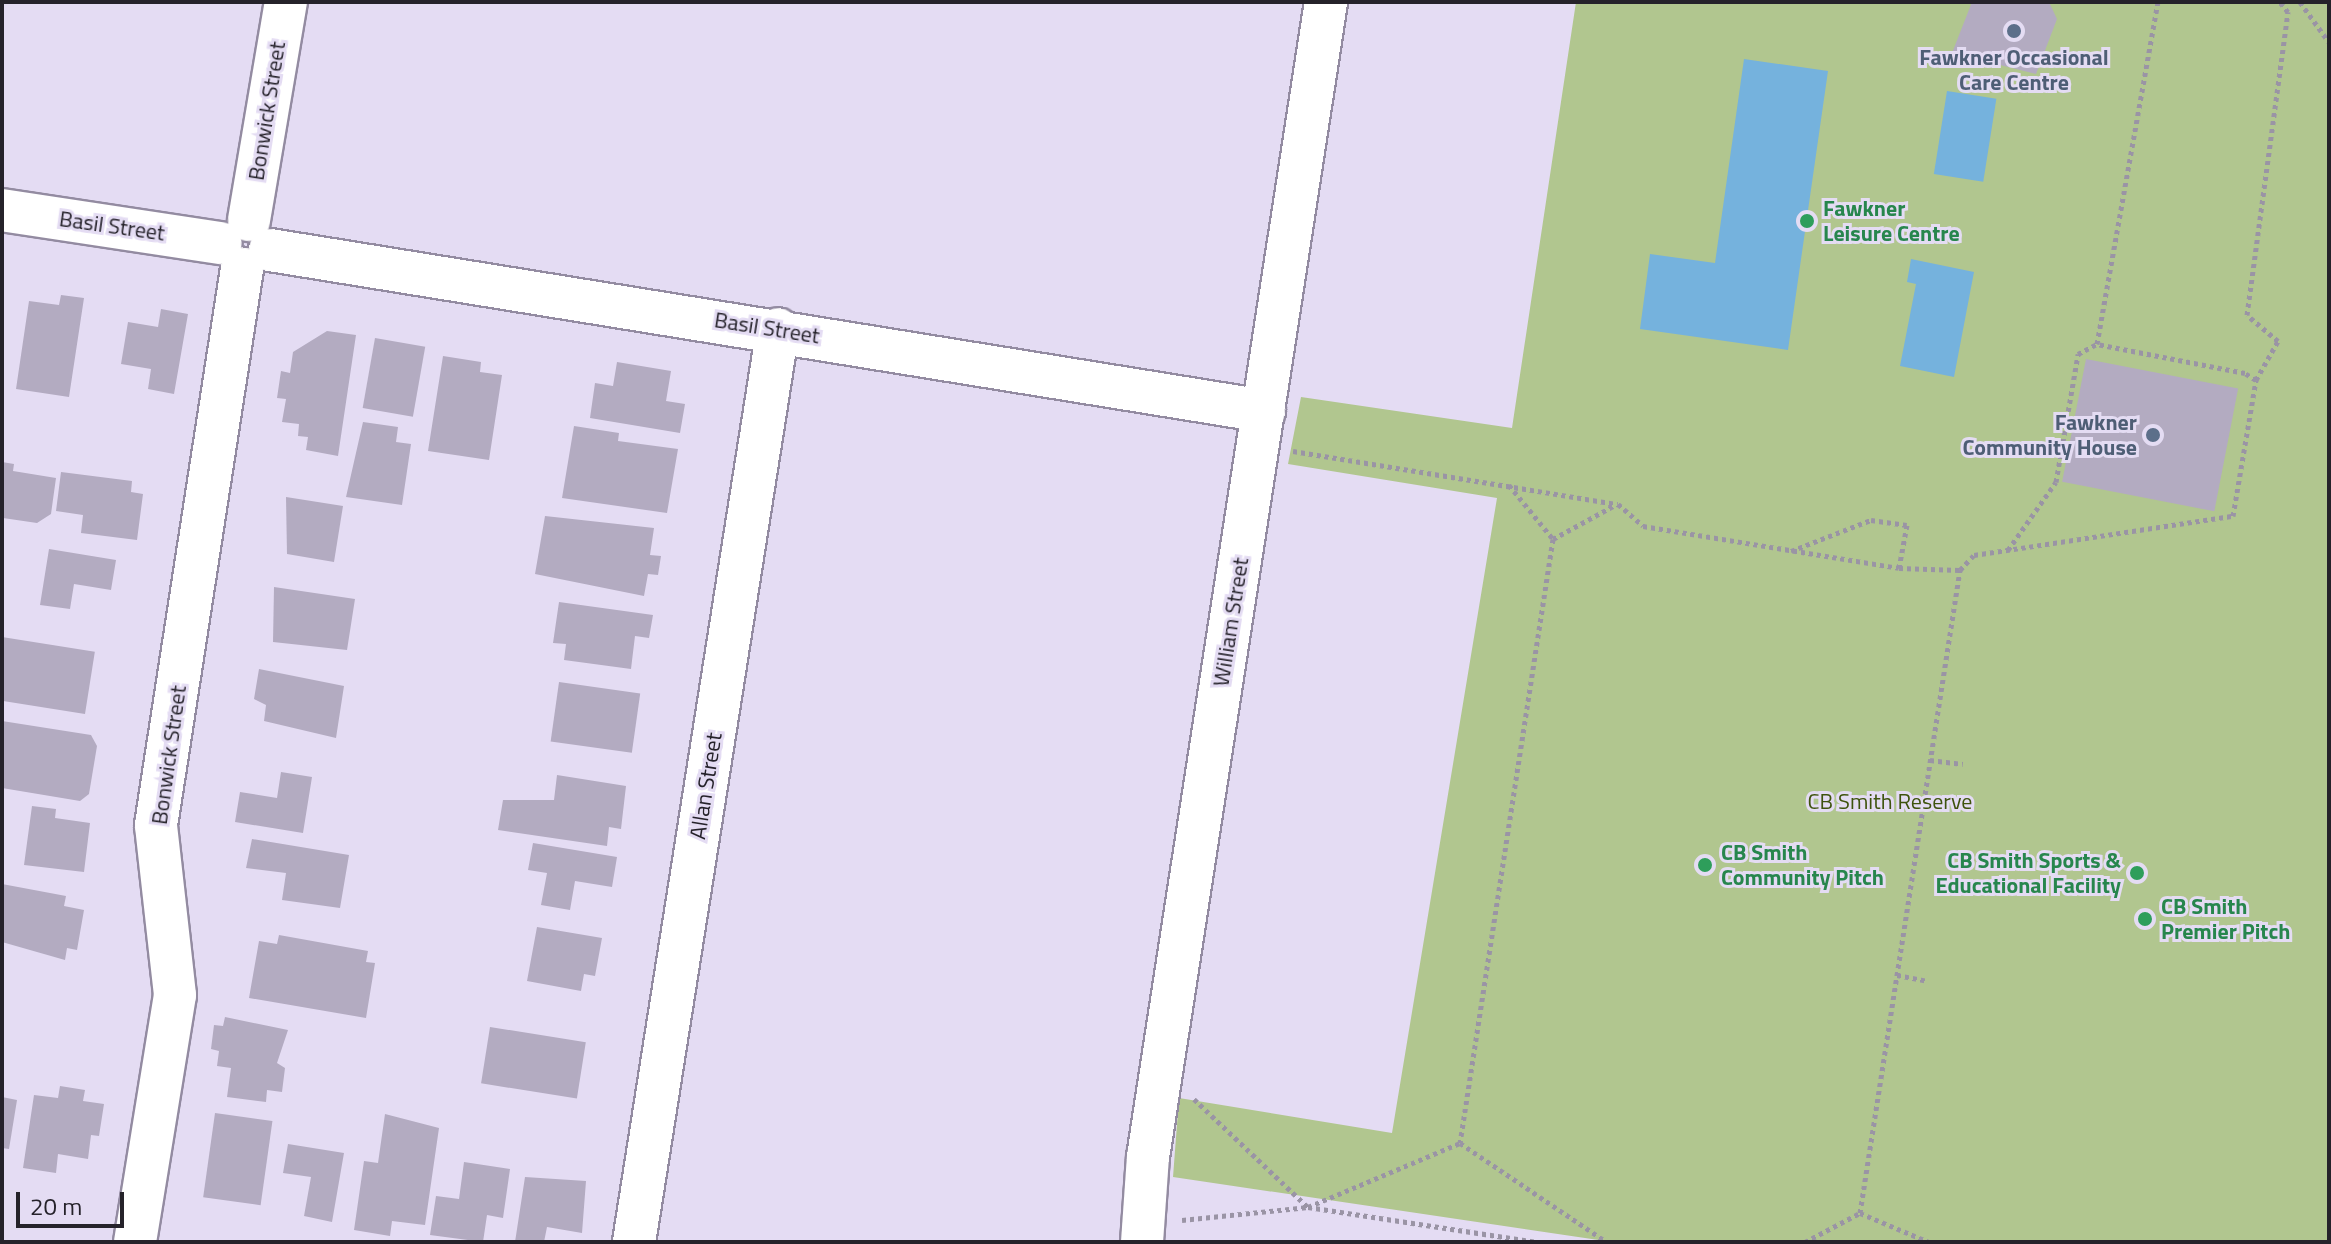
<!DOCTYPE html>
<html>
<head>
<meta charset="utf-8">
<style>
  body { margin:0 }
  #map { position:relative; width:2331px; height:1244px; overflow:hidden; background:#e4dcf3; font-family:"Titillium Web",sans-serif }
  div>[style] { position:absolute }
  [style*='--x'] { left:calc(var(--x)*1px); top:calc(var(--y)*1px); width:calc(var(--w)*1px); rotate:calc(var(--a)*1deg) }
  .green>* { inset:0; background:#b1c68f }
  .water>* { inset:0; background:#75b2dd; transform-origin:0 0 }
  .building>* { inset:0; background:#b3abc1; transform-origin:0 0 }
  .path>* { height:5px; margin-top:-2.5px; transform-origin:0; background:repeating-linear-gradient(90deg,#9a94a5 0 4px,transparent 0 8px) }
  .roads { filter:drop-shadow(2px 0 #938ba1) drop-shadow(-2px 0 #938ba1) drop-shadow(0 2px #938ba1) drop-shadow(0 -2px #938ba1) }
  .minor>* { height:42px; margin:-21px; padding:0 21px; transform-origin:21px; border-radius:21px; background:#fff }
  .dots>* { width:22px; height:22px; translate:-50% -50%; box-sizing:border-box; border:4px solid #e4dcf3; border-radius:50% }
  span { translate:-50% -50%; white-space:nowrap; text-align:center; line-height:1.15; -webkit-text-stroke:6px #e4dcf3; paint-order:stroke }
  .service-label { font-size:22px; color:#4e5e75; font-weight:700 }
  .right { translate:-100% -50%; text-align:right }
  .street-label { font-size:22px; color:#25222a }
  .leisure-label { font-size:22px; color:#27864d; font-weight:700 }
  .left { translate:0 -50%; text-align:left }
  .park-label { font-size:22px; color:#3e530d }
  .frame { position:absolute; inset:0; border:4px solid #25222a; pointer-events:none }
  .scale { position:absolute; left:16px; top:1192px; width:108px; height:36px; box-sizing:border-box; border:4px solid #25222a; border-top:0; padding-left:10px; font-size:24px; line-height:28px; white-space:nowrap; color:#25222a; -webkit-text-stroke:6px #e4dcf3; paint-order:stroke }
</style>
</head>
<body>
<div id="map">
  <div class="green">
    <div style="clip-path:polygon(1576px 2px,2329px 2px,2329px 1242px,1612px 1242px,1173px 1177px,1179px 1098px,1392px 1133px,1497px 498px,1288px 464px,1301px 397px,1512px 428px)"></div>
  </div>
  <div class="water">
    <div style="clip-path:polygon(1744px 59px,1828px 71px,1788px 350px,1640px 329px,1650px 254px,1715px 263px)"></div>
    <div style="left:1947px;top:91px;width:50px;height:84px;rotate:9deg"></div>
    <div style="clip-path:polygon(1911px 259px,1974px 272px,1954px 377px,1900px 366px,1916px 284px,1907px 282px)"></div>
  </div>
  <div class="building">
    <div style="clip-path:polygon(1972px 2px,2049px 2px,2057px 19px,2036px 74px,1952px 53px)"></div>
    <div style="clip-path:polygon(61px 295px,84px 298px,69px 397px,16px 389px,29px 301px,59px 305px)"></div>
    <div style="clip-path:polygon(161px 309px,188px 314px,174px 394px,148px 389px,151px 369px,121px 364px,128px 322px,158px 327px)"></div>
    <div style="clip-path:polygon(327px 331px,356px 335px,338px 456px,306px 450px,308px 437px,298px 436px,299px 424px,282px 422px,286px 399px,277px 398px,281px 371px,290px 373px,293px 352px)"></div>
    <div style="left:375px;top:338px;width:51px;height:71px;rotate:10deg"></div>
    <div style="clip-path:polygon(443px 356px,481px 362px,480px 372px,502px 375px,489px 460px,428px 451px)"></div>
    <div style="left:2086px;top:359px;width:155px;height:125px;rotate:11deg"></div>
    <div style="clip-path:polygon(617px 362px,671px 371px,666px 401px,685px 404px,680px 433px,590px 418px,595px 383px,613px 386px)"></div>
    <div style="clip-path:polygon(363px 422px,398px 427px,396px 442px,411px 444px,402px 505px,346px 497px)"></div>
    <div style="clip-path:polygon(574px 426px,619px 433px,618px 441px,678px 449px,667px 513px,562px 498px)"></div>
    <div style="clip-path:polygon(2px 462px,14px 464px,13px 471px,56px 478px,51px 514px,37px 523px,3px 518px)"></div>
    <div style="clip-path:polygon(61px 472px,132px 481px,131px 492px,143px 494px,137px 540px,81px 533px,83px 515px,56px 511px)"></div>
    <div style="clip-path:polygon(286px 497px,343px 506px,334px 562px,287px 554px)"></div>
    <div style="clip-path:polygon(545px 516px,654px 528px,650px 555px,661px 556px,658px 575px,648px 574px,644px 596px,535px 574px)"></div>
    <div style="clip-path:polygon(49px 549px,116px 560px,111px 590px,74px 584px,70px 609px,40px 605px)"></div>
    <div style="clip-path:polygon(274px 587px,355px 599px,347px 650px,273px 642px)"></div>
    <div style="clip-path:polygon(559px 602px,653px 615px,649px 638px,635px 636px,631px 669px,564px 660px,566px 644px,553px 643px)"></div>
    <div style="left:2px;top:637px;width:94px;height:63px;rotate:9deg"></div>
    <div style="clip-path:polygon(259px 669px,344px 686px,336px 738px,264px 721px,266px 705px,254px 699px)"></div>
    <div style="left:559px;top:682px;width:82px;height:60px;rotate:8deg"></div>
    <div style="clip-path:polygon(2px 721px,91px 735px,97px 746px,89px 794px,80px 801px,2px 788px)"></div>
    <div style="clip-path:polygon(281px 772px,312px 777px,303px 833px,235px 822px,240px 792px,277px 798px)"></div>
    <div style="clip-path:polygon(557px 775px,626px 786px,621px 829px,609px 827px,607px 846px,498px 830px,503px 800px,554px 800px)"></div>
    <div style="clip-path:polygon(32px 806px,56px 809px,55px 818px,90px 823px,84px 872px,24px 865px)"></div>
    <div style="clip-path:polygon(252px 839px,349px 855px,340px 908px,282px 900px,286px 873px,246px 868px)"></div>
    <div style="clip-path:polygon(533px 843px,617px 857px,612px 887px,575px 881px,570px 910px,541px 905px,547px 873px,528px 870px)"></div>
    <div style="clip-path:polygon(2px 884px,66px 896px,64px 906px,84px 910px,77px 950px,67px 948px,65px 960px,2px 942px)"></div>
    <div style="clip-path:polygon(537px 927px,602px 938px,595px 976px,584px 974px,581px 991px,527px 981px)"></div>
    <div style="clip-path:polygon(279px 935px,368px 951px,366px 962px,375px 963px,366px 1018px,249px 998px,259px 941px,277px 944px)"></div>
    <div style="clip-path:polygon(225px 1017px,288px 1030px,277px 1063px,285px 1068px,282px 1092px,267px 1090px,266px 1102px,227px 1097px,231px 1068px,217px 1066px,219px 1051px,211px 1049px,214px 1025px,223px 1026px)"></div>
    <div style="left:490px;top:1027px;width:97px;height:57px;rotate:9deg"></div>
    <div style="clip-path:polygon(60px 1086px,85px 1090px,83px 1101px,104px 1104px,99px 1136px,91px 1135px,88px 1159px,58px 1154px,56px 1173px,23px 1168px,34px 1095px,58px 1098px)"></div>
    <div style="clip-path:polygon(2px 1097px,17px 1100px,9px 1149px,2px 1148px)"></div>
    <div style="left:215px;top:1113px;width:58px;height:85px;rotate:8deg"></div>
    <div style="clip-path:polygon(385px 1114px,439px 1128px,425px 1225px,392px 1221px,390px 1236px,354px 1230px,364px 1161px,378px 1163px)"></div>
    <div style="clip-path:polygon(288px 1144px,344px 1153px,332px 1222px,304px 1216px,311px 1177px,283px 1173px)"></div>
    <div style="clip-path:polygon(464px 1162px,510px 1169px,503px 1218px,487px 1215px,483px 1242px,430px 1235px,436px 1196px,459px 1199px)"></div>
    <div style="clip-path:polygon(525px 1177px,586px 1181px,582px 1233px,547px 1227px,544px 1242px,515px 1242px)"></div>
  </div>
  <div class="path">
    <div style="--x:2300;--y:2;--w:49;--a:54.1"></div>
    <div style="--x:2256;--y:380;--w:45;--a:-60.6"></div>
    <div style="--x:2278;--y:341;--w:40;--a:-140"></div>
    <div style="--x:2247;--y:315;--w:306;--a:-82.3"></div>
    <div style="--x:2288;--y:12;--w:13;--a:-129"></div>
    <div style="--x:1293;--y:451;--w:329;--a:9.3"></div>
    <div style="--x:1618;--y:504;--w:33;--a:41"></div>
    <div style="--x:1643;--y:526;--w:259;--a:9.3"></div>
    <div style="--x:1899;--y:568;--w:61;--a:1.9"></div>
    <div style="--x:1960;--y:570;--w:21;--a:-47"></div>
    <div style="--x:1974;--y:555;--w:262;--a:-8.6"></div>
    <div style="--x:2233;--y:516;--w:138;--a:-80.4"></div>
    <div style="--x:2256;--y:380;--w:13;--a:-148"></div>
    <div style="--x:2245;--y:373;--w:151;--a:-168.9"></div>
    <div style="--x:2097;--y:344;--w:347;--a:-79.9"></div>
    <div style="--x:1509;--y:485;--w:70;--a:50.8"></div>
    <div style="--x:1553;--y:539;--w:611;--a:98.75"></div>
    <div style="--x:1460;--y:1143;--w:177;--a:34"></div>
    <div style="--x:1553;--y:539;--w:71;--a:-28.7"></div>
    <div style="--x:2008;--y:550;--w:83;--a:-54.8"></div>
    <div style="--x:2056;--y:482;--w:130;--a:-80.2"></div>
    <div style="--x:2078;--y:354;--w:21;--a:-28"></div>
    <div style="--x:1791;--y:551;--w:86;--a:-21.2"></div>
    <div style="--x:1871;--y:520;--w:36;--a:8"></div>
    <div style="--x:1907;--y:525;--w:44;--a:100.5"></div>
    <div style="--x:1930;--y:760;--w:33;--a:7"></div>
    <div style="--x:1897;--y:975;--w:31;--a:11"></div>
    <div style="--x:1194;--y:1099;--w:157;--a:43.5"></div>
    <div style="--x:1308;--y:1207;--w:165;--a:-22.8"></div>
    <div style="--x:1860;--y:1213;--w:75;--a:22.8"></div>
    <div style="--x:1182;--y:1220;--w:127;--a:-5.9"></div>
    <div style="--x:1308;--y:1207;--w:232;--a:8.7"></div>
    <div style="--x:1805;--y:1242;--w:62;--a:-27.8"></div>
    <div style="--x:1860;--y:1213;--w:651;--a:-81.16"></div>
  </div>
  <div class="roads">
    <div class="minor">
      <div style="--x:2;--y:210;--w:221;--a:8.6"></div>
      <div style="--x:249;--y:220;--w:221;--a:-80.4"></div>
      <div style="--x:270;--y:250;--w:1007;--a:9.2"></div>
      <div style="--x:135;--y:1242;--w:250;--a:-80.8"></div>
      <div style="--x:175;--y:995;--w:171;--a:-96.4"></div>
      <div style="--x:156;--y:825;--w:563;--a:-81.21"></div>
      <div style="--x:634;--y:1242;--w:924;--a:-81.04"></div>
      <div style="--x:1142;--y:1242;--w:85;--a:-86"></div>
      <div style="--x:1148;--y:1157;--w:1169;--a:-81.24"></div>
    </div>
  </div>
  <div class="dots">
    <div style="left:2014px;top:31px;background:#5c6f8a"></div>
    <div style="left:1807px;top:221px;background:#2e9e5b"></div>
    <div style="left:2153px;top:435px;background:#5c6f8a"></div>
    <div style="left:1705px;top:865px;background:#2e9e5b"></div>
    <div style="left:2137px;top:873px;background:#2e9e5b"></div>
    <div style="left:2145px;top:919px;background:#2e9e5b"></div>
  </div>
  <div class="service-label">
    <span style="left:2014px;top:70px">Fawkner Occasional<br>Care Centre</span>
    <span class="right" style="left:2137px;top:435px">Fawkner<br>Community House</span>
  </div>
  <div class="street-label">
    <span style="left:267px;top:111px;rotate:-81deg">Bonwick Street</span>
    <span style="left:112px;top:226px;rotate:8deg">Basil Street</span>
    <span style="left:767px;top:328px;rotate:9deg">Basil Street</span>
    <span style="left:1231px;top:622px;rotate:-81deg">William Street</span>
    <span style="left:169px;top:755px;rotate:-82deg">Bonwick Street</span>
    <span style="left:706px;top:786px;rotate:-81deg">Allan Street</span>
  </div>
  <div class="leisure-label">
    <span class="left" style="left:1823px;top:221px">Fawkner<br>Leisure Centre</span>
    <span class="left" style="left:1721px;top:865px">CB Smith<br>Community Pitch</span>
    <span class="right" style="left:2121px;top:873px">CB Smith Sports &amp;<br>Educational Facility</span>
    <span class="left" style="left:2161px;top:919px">CB Smith<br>Premier Pitch</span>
  </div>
  <div class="park-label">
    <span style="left:1890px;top:802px">CB Smith Reserve</span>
  </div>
  <div class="frame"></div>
  <div class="scale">20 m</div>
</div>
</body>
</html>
